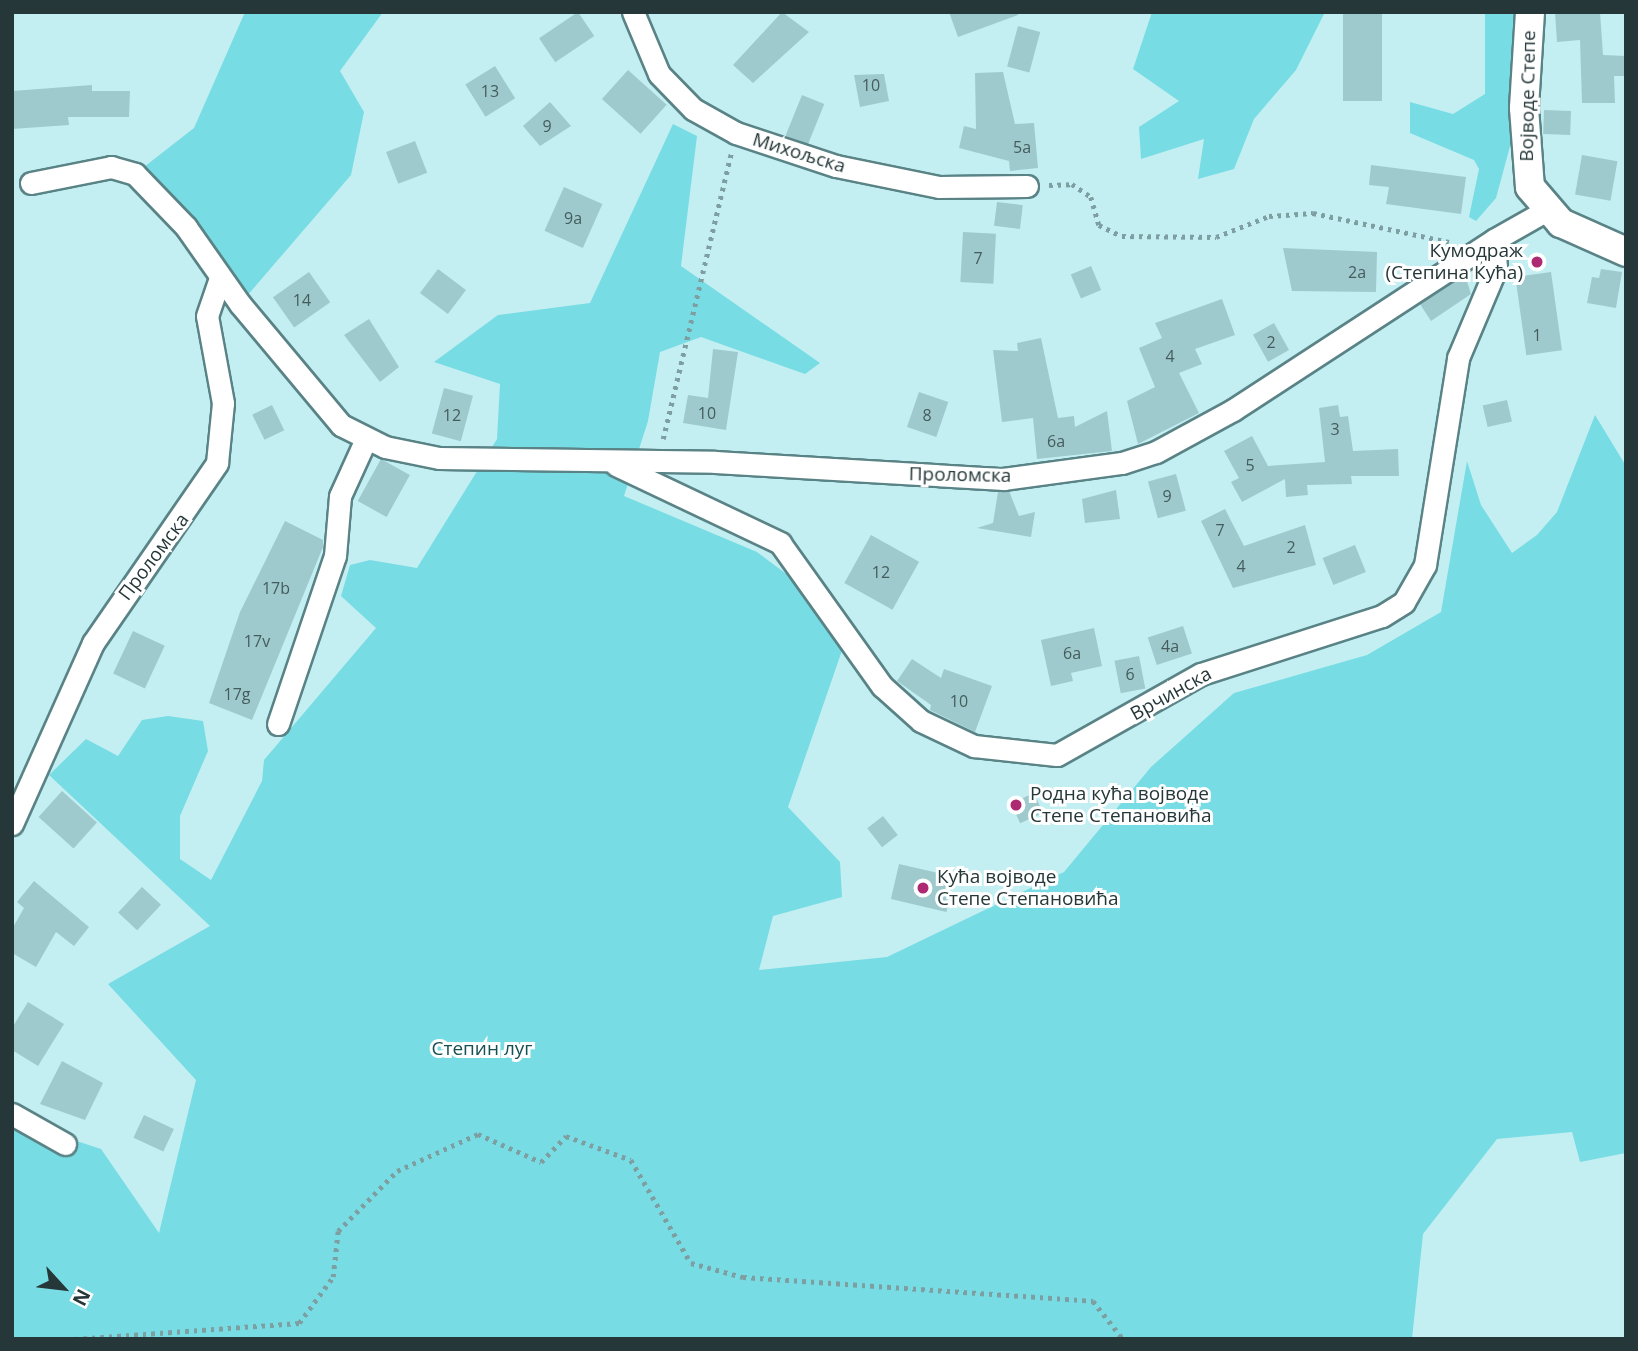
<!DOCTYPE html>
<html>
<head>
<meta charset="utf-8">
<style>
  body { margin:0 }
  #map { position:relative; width:1638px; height:1351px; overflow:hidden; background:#c3eff2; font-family:"Open Sans",sans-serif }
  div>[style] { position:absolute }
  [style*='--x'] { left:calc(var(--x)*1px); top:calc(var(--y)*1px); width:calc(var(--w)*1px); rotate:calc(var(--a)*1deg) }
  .green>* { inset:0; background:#77dce3 }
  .building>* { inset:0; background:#9fcacd; transform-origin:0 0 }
  .path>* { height:4.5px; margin-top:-2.25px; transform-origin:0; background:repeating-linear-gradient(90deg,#7e9fa1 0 3.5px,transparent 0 8.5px) }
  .roads { filter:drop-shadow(2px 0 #5a8386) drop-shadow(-2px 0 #5a8386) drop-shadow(0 2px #5a8386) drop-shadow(0 -2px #5a8386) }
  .minor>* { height:21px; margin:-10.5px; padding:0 10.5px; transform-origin:10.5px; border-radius:10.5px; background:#fff }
  .tertiary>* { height:28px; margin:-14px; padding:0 14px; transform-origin:14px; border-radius:14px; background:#fff }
  .dots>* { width:19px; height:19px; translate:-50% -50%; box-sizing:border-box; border:4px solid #fff; border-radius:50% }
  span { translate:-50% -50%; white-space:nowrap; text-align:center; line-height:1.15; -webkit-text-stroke:6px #fff; paint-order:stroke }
  .number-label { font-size:16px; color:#445c5d }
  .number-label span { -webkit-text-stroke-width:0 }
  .street-label { font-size:19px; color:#253738 }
  .poi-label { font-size:19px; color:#253738 }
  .right { translate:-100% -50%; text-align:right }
  .left { translate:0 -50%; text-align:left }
  .park-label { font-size:19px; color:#175054 }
  .frame { position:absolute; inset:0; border:14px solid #253738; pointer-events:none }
  .north { position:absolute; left:28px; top:1253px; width:70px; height:70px; -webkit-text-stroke:5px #fff; paint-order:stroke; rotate:117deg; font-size:19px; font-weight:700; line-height:28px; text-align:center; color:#253738 }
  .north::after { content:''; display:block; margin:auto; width:24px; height:32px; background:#253738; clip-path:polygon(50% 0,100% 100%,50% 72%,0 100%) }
</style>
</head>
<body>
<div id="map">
  <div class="green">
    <div style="clip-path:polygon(245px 12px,383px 12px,340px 71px,364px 112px,351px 175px,240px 304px,135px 174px,194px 128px)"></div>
    <div style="clip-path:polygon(1152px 12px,1325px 12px,1296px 70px,1254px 119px,1234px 169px,1198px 179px,1204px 139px,1141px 159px,1139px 127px,1179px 101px,1133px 69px)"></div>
    <div style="clip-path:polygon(1485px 12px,1520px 12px,1515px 128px,1496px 198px,1476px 221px,1469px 217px,1479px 169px,1474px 160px,1410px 133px,1410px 102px,1453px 114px,1485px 94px)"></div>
    <div style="clip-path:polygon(673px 124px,697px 136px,681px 266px,820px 363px,805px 374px,701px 337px,660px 352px,648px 421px,624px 496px,757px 552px,825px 603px,847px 636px,788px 807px,840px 862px,842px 897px,773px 916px,759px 970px,887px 957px,1064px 872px,1151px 767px,1234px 693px,1367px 655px,1441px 612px,1467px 461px,1481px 505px,1512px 553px,1537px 535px,1557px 512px,1595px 415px,1626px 466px,1626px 1153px,1580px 1162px,1572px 1132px,1497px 1139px,1423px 1234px,1412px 1339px,12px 1339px,12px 1120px,101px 1149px,159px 1233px,196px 1080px,108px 984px,210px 926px,49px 775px,86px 739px,118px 756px,142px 720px,168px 716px,203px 721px,208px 751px,180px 816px,180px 859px,211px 880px,262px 781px,264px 760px,376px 628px,341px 596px,350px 565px,370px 560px,417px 568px,497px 439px,500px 384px,434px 362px,498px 315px,590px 303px)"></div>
  </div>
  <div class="building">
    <div style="left:578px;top:12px;width:29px;height:47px;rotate:56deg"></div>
    <div style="clip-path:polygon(782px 12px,809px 32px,753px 83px,733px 65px)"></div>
    <div style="clip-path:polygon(949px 12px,1018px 12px,1018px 15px,958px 37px)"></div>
    <div style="left:1343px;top:12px;width:39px;height:89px"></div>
    <div style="clip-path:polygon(1555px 12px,1600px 12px,1603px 55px,1626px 56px,1626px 76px,1614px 76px,1615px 103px,1582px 103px,1580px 40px,1557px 42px)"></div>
    <div style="left:1018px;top:26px;width:23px;height:42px;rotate:15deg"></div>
    <div style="left:495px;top:66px;width:38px;height:35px;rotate:58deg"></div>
    <div style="left:628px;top:70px;width:52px;height:39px;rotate:42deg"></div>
    <div style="clip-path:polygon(1003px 72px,1015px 124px,1034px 123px,1038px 168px,1010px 171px,1009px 161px,959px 148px,964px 126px,976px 129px,975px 73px)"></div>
    <div style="clip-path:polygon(884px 74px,889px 101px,860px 107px,854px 75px)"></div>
    <div style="clip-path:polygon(92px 85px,92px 91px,130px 91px,129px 117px,68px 117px,69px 125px,12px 129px,12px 91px)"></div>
    <div style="left:802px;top:95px;width:24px;height:44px;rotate:22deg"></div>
    <div style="clip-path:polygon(550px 102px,571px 126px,540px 146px,523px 126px)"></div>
    <div style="left:1544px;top:110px;width:27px;height:24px;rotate:2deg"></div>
    <div style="left:415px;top:141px;width:34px;height:31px;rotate:69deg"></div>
    <div style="left:1582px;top:155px;width:36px;height:40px;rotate:10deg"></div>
    <div style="clip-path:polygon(1371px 165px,1466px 177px,1461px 214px,1386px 204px,1389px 187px,1369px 185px)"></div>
    <div style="left:564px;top:187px;width:42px;height:48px;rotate:24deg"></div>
    <div style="left:997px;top:202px;width:26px;height:24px;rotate:7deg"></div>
    <div style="left:963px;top:232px;width:33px;height:50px;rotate:3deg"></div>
    <div style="clip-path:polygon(1283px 248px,1377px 252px,1376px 292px,1292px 291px)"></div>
    <div style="left:1091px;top:266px;width:26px;height:22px;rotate:67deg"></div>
    <div style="left:438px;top:269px;width:35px;height:30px;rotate:37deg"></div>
    <div style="clip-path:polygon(1601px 269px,1622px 272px,1616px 308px,1587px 303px,1592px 277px,1599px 278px)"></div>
    <div style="left:309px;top:272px;width:37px;height:44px;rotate:55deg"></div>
    <div style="left:1551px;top:272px;width:79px;height:36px;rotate:82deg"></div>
    <div style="clip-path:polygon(1465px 275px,1471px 294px,1431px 321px,1420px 304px)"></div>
    <div style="clip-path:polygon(1222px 299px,1235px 335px,1195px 349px,1202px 364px,1179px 373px,1199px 413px,1138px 444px,1127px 401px,1155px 387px,1139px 348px,1162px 338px,1155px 323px)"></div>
    <div style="clip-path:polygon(369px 319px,399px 367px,380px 382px,344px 335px)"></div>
    <div style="left:1274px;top:323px;width:31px;height:24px;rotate:61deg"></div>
    <div style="clip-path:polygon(1041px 338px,1058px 418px,1074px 416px,1075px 427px,1107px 411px,1112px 451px,1037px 459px,1033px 418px,1002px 422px,993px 350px,1018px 351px,1017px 343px)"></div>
    <div style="clip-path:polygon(713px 349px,738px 352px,726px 430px,683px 423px,688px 395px,708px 398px)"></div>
    <div style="left:444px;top:388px;width:30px;height:47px;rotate:15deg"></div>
    <div style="left:919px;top:392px;width:31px;height:37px;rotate:19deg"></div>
    <div style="left:1507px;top:400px;width:22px;height:25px;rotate:77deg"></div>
    <div style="left:272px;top:405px;width:28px;height:22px;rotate:64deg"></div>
    <div style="clip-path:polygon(1338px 405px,1340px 417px,1348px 416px,1353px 451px,1398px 449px,1399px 476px,1351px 476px,1352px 484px,1307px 485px,1308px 495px,1286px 497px,1285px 479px,1242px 502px,1231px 482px,1239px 478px,1224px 451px,1252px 436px,1268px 466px,1325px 462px,1319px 408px)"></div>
    <div style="left:381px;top:459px;width:33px;height:48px;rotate:29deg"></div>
    <div style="left:1176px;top:474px;width:38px;height:29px;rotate:75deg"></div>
    <div style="clip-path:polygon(1116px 490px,1120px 519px,1085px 523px,1082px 499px)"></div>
    <div style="clip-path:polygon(1009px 491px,1019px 516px,1035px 512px,1031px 537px,977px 528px,993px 523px,998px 492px)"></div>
    <div style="clip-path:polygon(1225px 509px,1244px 546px,1305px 525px,1316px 565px,1233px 588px,1201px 521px)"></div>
    <div style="clip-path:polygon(285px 521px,323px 540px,323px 547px,252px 720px,209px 703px,240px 612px)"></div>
    <div style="left:871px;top:535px;width:55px;height:55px;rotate:29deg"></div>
    <div style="left:1355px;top:545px;width:29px;height:35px;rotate:68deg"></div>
    <div style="left:1183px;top:626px;width:29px;height:37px;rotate:72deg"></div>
    <div style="clip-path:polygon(1094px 628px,1102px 666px,1071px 673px,1073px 681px,1051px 686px,1041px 640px)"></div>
    <div style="left:133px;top:631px;width:35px;height:47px;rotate:25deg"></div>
    <div style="left:1139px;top:656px;width:33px;height:25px;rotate:79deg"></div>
    <div style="clip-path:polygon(912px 659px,941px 678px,944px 669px,992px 686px,975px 732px,930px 710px,931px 705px,897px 681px)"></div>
    <div style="left:62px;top:791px;width:47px;height:35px;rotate:42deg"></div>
    <div style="left:1034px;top:793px;width:22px;height:25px;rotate:66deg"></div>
    <div style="left:883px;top:816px;width:24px;height:20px;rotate:52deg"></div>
    <div style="left:899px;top:864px;width:57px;height:36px;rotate:13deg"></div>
    <div style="clip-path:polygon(34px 881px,89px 927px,74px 946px,56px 932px,36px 967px,12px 953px,12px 929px,24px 908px,17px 902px)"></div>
    <div style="left:142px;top:887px;width:26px;height:35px;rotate:43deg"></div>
    <div style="clip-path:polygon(28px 1002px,64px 1024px,38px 1066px,12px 1050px,12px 1028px)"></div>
    <div style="clip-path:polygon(62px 1061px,103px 1083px,85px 1120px,40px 1104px)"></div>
    <div style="left:144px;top:1115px;width:33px;height:25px;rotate:25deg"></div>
  </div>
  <div class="path">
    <div style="--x:1049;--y:185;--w:23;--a:-2"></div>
    <div style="--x:1072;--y:184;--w:23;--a:34"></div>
    <div style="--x:1091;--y:197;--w:29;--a:74"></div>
    <div style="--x:1099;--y:225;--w:25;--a:26"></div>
    <div style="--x:1122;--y:236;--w:94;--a:0.6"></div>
    <div style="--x:1216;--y:237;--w:57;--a:-21.6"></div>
    <div style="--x:1269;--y:216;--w:44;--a:-3.9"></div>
    <div style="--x:1313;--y:213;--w:139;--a:12"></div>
    <div style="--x:663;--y:439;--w:293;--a:-76.6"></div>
    <div style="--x:75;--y:1339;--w:225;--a:-4.1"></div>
    <div style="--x:299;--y:1323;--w:57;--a:-53.5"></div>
    <div style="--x:333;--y:1277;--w:46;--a:-83.8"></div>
    <div style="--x:338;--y:1231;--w:84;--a:-45.5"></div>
    <div style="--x:397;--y:1171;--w:89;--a:-24.6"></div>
    <div style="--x:478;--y:1134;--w:69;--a:24"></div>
    <div style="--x:541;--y:1162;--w:36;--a:-46"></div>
    <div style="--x:566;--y:1136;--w:69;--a:20.3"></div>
    <div style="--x:631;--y:1160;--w:119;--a:59.8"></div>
    <div style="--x:691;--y:1263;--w:54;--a:15.1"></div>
    <div style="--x:743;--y:1277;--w:351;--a:3.9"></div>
    <div style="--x:1093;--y:1301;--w:48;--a:51.7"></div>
  </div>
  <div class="roads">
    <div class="minor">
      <div style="--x:633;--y:12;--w:67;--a:67.2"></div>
      <div style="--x:659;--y:74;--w:49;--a:45.8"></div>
      <div style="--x:693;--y:109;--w:49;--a:29.2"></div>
      <div style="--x:736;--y:133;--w:105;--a:18.3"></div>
      <div style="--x:836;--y:166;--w:105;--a:11.5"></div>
      <div style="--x:939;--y:187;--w:88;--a:-0.7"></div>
      <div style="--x:31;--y:183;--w:82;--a:-11.3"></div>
      <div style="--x:111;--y:167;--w:25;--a:16"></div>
      <div style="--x:135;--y:174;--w:74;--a:46.1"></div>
      <div style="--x:186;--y:227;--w:94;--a:55"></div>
      <div style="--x:240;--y:304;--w:158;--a:50.1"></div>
      <div style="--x:341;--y:425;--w:49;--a:26.6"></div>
      <div style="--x:385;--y:447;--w:55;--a:11.5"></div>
      <div style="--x:439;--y:458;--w:276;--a:0.8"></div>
      <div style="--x:715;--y:462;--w:289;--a:3.4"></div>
      <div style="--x:1003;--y:479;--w:120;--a:-7.7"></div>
      <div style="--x:1122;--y:463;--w:36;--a:-18"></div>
      <div style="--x:1156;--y:452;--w:88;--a:-28.6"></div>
      <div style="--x:1233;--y:410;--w:311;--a:-33.1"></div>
      <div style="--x:616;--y:465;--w:182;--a:25.4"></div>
      <div style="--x:780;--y:543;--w:176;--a:54.5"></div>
      <div style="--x:882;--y:686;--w:52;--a:41.9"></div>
      <div style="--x:921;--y:721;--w:59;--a:25.3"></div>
      <div style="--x:974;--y:746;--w:83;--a:6.2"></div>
      <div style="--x:1057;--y:755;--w:165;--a:-29.4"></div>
      <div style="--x:1201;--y:674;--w:190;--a:-17.8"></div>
      <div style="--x:1382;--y:616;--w:26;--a:-32"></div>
      <div style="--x:1404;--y:602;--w:43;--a:-60.4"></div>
      <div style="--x:1425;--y:565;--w:210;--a:-80.9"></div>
      <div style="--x:1458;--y:358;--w:98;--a:-67.1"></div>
      <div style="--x:1496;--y:268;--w:28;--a:-94"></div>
      <div style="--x:1494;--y:240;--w:59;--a:-29.6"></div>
      <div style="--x:278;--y:724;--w:177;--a:-71.3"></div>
      <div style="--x:335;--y:556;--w:60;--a:-85.2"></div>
      <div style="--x:340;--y:496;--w:63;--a:-65.5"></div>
      <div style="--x:12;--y:824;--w:198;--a:-65.9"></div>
      <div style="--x:93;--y:643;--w:219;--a:-55.4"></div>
      <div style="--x:217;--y:463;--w:60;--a:-84.3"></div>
      <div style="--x:223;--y:403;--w:88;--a:-100.4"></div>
      <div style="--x:207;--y:316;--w:40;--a:-71.1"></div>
      <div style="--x:12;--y:1114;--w:61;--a:29.5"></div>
    </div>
    <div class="tertiary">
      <div style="--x:1530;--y:12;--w:96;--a:93.6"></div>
      <div style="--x:1524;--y:108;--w:79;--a:85.7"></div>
      <div style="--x:1530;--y:187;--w:48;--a:49.3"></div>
      <div style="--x:1561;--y:223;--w:71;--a:24"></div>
    </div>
  </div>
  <div class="dots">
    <div style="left:1537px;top:262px;background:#ad2972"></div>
    <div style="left:1016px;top:805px;background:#ad2972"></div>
    <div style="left:923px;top:888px;background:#ad2972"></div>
  </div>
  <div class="number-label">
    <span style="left:871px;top:85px">10</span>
    <span style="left:490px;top:91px">13</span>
    <span style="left:547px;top:126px">9</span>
    <span style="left:1022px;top:147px">5a</span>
    <span style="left:573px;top:218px">9a</span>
    <span style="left:978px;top:258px">7</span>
    <span style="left:1357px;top:272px">2a</span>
    <span style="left:302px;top:300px">14</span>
    <span style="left:1537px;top:335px">1</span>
    <span style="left:1271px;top:342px">2</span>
    <span style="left:1170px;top:356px">4</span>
    <span style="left:707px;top:413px">10</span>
    <span style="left:452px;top:415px">12</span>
    <span style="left:927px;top:415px">8</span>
    <span style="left:1335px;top:429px">3</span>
    <span style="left:1056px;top:441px">6a</span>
    <span style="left:1250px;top:465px">5</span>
    <span style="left:1167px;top:496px">9</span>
    <span style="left:1220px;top:530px">7</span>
    <span style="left:1291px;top:547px">2</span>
    <span style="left:1241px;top:566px">4</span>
    <span style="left:881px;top:572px">12</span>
    <span style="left:276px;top:588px">17b</span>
    <span style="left:257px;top:641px">17v</span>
    <span style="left:1170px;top:646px">4a</span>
    <span style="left:1072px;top:653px">6a</span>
    <span style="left:1130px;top:674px">6</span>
    <span style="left:237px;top:694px">17g</span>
    <span style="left:959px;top:701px">10</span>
  </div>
  <div class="street-label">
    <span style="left:1528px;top:96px;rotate:-89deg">Војводе Степе</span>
    <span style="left:799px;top:153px;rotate:17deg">Михољска</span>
    <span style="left:960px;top:475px;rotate:1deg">Проломска</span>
    <span style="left:154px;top:557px;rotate:-53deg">Проломска</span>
    <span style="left:1171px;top:694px;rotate:-29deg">Врчинска</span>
  </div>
  <div class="poi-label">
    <span class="right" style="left:1523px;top:262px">Кумодраж<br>(Степина Кућа)</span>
    <span class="left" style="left:1030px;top:805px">Родна кућа војводе<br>Степе Степановића</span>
    <span class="left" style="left:937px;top:888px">Кућа војводе<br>Степе Степановића</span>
  </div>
  <div class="park-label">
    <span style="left:482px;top:1049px">Степин луг</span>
  </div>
  <div class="frame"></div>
  <div class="north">N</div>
</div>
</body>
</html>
